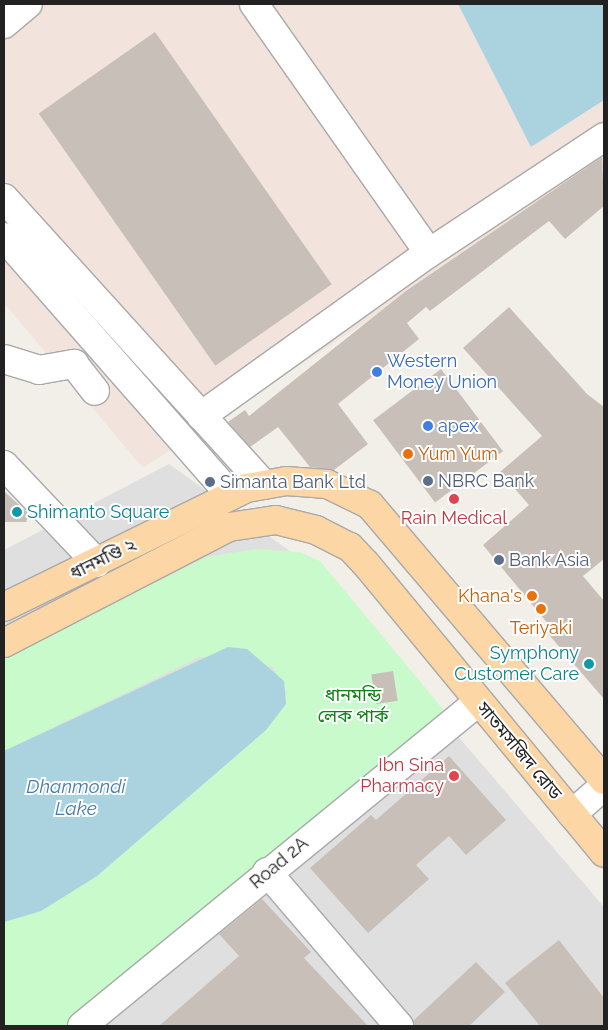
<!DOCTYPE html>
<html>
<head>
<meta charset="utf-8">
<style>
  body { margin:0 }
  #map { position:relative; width:608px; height:1030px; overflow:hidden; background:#f2efe9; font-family:Raleway,"Noto Sans Bengali",sans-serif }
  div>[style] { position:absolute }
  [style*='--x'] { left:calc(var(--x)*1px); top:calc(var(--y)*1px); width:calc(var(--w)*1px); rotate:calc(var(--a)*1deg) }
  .residential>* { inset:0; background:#e0dfdf }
  .military>* { inset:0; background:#f3e3dd }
  .park>* { inset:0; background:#c8facc }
  .water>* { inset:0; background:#aad3df }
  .building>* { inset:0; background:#c7bfb8; transform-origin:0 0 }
  .roads { filter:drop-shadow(1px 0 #a9a9a9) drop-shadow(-1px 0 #a9a9a9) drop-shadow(0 1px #a9a9a9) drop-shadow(0 -1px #a9a9a9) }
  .minor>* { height:28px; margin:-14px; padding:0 14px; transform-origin:14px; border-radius:14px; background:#fff }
  .major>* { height:28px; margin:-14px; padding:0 14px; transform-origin:14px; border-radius:14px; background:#fcd6a4 }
  .dots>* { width:14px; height:14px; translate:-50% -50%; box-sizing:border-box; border:2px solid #fff; border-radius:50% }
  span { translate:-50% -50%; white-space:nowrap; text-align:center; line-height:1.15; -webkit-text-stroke:4px #fff; paint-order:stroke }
  .shop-label { font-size:18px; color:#366cbe }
  .left { translate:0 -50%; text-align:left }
  .food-label { font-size:18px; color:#c56008 }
  .right { translate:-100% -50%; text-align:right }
  .service-label { font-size:18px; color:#4e5e75 }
  .culture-label { font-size:18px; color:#0d838f }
  .health-label { font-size:18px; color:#be3a42 }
  .street-label { font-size:18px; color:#222 }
  .park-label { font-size:18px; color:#0c8416 }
  .water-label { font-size:19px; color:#4a7aab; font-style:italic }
  .frame { position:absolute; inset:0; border:5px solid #222; pointer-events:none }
</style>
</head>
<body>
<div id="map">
  <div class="residential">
    <div style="clip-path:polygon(169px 464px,315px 569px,604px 907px,604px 1026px,4px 1026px,4px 550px)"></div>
  </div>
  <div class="military">
    <div style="clip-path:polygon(4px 4px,604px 4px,604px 166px,143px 468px,4px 303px)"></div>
  </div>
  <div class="park">
    <div style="clip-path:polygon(256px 549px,300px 552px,320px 561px,447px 714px,81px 1026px,4px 1026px,4px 922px,41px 911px,97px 876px,266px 730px,287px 693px,273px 667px,200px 657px,4px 751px,4px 658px,206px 557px)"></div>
  </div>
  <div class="water">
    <div style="clip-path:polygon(458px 4px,604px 4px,604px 100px,531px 147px)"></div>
    <div style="clip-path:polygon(228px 647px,247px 649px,284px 681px,286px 704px,266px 730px,97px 876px,41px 911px,4px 922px,4px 751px)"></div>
  </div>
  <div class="building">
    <div style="left:155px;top:32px;width:308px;height:142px;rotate:55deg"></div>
    <div style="clip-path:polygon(602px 157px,604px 206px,565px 239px,549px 221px,430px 311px,426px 307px,407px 323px,419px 339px,338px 404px,368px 444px,334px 470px,310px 467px,278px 427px,250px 447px,228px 422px,245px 410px,249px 416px,406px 291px)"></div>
    <div style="clip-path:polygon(509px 307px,587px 394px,604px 407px,604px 559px,583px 576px,604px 601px,604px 699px,544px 629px,549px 625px,483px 545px,529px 505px,500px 472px,542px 436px,463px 348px)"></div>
    <div style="left:441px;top:369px;width:103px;height:85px;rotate:53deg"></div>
    <div style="clip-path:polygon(4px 491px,29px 514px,26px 522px,4px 522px)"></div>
    <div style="left:393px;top:671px;width:30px;height:22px;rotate:81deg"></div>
    <div style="clip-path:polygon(449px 756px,506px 820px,466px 855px,449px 836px,416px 865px,429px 879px,368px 933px,310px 868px,371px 815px,376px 820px)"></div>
    <div style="clip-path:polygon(262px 899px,311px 952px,304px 958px,368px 1026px,159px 1026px,239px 956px,219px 934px)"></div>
    <div style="clip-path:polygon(559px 940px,604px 998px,604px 1026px,540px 1026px,505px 983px)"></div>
    <div style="clip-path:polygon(476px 962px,505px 992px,469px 1026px,414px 1026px,413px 1021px)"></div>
  </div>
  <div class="roads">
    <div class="minor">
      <div style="--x:254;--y:4;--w:304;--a:54.9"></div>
      <div style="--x:4;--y:24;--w:31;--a:-40"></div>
      <div style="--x:4;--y:198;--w:387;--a:47.8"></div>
      <div style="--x:4;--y:237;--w:344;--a:48.7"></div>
      <div style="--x:4;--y:359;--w:37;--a:17"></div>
      <div style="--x:39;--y:370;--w:36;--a:-10"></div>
      <div style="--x:74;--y:364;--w:34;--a:52"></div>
      <div style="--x:201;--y:416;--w:280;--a:-35.6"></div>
      <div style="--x:429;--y:253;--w:210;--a:-33.5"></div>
      <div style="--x:4;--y:465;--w:135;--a:46.5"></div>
      <div style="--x:572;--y:814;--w:43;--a:-41.2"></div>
      <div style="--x:267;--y:872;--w:203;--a:49.4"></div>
      <div style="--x:82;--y:1026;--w:512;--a:-39.29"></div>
    </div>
    <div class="major">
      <div style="--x:4;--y:607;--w:271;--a:-26.1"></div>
      <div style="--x:247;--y:488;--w:40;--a:-10"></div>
      <div style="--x:286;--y:481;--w:41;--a:4.2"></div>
      <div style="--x:327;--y:484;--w:48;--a:26"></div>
      <div style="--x:370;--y:505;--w:361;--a:49.6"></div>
      <div style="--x:4;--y:643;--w:253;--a:-27.3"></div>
      <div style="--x:229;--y:527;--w:48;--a:-8.5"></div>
      <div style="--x:276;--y:520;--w:41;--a:14"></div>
      <div style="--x:316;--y:530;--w:38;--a:27"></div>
      <div style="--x:350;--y:547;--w:23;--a:47"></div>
      <div style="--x:366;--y:564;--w:374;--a:50.5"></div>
    </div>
  </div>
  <div class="dots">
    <div style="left:377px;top:372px;background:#3f7fe0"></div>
    <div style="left:428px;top:426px;background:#3f7fe0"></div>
    <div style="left:408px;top:454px;background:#e8710a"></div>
    <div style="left:428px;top:481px;background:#5c6f8a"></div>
    <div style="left:210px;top:482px;background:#5c6f8a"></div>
    <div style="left:454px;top:499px;background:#e0444e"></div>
    <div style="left:17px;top:512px;background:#0f9aa8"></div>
    <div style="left:499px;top:560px;background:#5c6f8a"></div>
    <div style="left:532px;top:596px;background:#e8710a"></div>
    <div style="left:541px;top:609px;background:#e8710a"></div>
    <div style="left:589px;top:664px;background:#0f9aa8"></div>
    <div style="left:454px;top:776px;background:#e0444e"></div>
  </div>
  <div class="shop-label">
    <span class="left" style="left:387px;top:372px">Western<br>Money Union</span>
    <span class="left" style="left:438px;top:426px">apex</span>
  </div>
  <div class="food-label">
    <span class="left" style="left:418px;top:454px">Yum Yum</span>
    <span class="right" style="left:522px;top:596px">Khana's</span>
    <span style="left:541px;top:628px">Teriyaki</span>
  </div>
  <div class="service-label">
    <span class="left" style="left:438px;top:481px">NBRC Bank</span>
    <span class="left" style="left:220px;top:482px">Simanta Bank Ltd</span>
    <span class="left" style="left:509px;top:560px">Bank Asia</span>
  </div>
  <div class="culture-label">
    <span class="left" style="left:27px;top:512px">Shimanto Square</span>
    <span class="right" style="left:579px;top:664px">Symphony<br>Customer Care</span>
  </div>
  <div class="health-label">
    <span style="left:454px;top:518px">Rain Medical</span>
    <span class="right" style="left:444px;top:776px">Ibn Sina<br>Pharmacy</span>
  </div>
  <div class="street-label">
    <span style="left:103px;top:559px;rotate:-26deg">ধানমণ্ডি ২</span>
    <span style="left:519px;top:751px;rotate:50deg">সাতমসজিদ রোড</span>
    <span style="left:279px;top:863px;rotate:-40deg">Road 2A</span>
  </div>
  <div class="park-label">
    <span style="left:353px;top:706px">ধানমন্ডি<br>লেক পার্ক</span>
  </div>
  <div class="water-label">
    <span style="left:76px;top:798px">Dhanmondi<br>Lake</span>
  </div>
  <div class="frame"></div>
</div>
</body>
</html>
